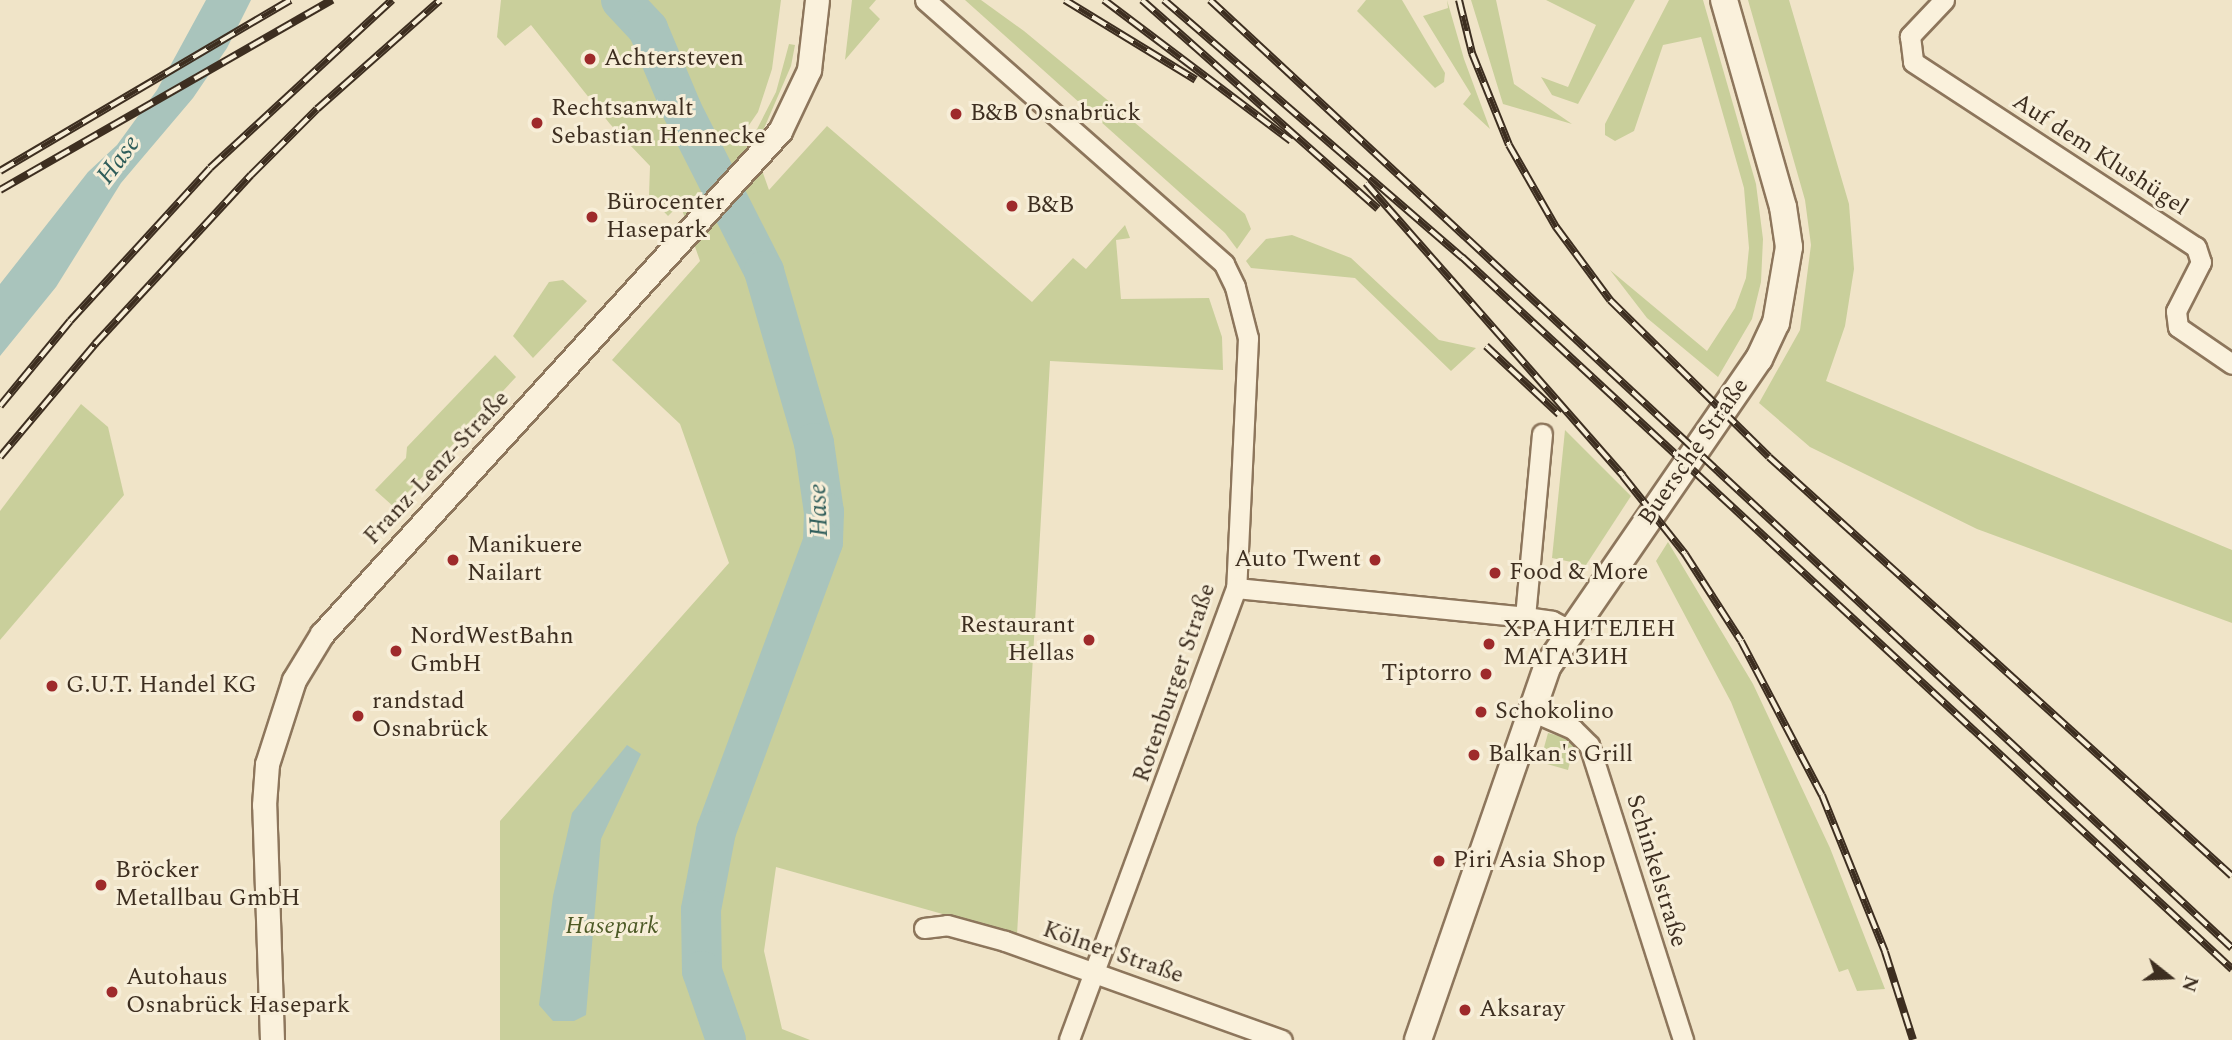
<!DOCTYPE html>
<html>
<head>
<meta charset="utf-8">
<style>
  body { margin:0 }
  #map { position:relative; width:2232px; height:1040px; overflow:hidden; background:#f0e4c8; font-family:Spectral,serif }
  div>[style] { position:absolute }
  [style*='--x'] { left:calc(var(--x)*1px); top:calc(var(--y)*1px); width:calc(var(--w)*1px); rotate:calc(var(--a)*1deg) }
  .green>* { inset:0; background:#c9cf9b }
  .water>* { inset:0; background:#a9c4bc }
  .river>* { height:40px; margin:-20px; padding:0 20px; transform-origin:20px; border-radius:20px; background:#a9c4bc }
  .roads { filter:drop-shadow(2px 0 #8d765c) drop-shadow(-2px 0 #8d765c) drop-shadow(0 2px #8d765c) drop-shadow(0 -2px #8d765c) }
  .minor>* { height:19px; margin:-9.5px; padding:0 9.5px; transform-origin:9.5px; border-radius:9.5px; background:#faf1dc }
  .tertiary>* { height:23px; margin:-11.5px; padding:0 11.5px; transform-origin:11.5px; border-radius:11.5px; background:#faf1dc }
  .secondary>* { height:26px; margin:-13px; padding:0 13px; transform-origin:13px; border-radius:13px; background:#faf1dc }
  .rail>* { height:8px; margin-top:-4px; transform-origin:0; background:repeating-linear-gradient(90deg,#f7eed8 0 16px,#3d2e20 0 32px); box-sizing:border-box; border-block:2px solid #3d2e20 }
  .dots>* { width:19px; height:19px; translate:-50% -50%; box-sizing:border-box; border:4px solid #f7eed8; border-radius:50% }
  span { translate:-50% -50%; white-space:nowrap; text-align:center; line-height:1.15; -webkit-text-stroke:6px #f7eed8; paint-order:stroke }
  .poi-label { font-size:24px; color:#3d2e20 }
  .left { translate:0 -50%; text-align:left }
  .right { translate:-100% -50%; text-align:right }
  .street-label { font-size:24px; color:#3d2e20 }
  .park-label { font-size:24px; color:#4d5a26; font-style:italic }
  .water-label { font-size:26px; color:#2f5d5a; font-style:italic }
  .north { position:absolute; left:2134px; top:942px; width:70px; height:70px; -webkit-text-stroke:5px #f7eed8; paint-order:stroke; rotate:108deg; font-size:19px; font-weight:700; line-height:28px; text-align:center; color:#3d2e20 }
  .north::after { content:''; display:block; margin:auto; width:24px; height:32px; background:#3d2e20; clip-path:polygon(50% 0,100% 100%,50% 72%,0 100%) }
</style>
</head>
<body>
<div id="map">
  <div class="green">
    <div style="clip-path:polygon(501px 0,781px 0,772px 69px,758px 112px,747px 128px,769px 190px,827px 126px,1032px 302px,1073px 258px,1086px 269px,1125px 225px,1130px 238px,1116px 240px,1121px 299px,1209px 298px,1222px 337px,1223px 370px,1050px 361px,1017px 935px,776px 867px,764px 951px,782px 1029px,810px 1040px,500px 1040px,500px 821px,729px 563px,680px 424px,612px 360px,700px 261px,680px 204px,668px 216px,649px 196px,650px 166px,610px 124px,531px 25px,505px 46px,497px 37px)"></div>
    <div style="clip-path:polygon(852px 0,876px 0,869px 8px,880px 19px,845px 60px)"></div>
    <div style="clip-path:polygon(965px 0,981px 0,1024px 31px,1245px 214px,1251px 229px,1237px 249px,1225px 233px)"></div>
    <div style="clip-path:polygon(1366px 0,1402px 0,1445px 73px,1444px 82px,1435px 88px,1357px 11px)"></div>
    <div style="clip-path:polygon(1447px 0,1464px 59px,1490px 129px,1463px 104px,1471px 94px,1423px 16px,1448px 8px)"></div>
    <div style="clip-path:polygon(1471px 0,1496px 0,1514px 84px,1572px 124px,1503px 104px)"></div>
    <div style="clip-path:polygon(1546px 0,1635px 0,1578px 104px,1552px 95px,1541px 77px,1568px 87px,1596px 25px)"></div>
    <div style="clip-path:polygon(1669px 0,1703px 0,1756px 184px,1763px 239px,1761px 282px,1752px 319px,1718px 377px,1647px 318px,1610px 270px,1707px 351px,1735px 308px,1746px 278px,1749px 248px,1744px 188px,1701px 37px,1663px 45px,1634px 131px,1615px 141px,1605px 135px,1605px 124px)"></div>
    <div style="clip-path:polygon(1748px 0,1789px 0,1849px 204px,1854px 269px,1845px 326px,1826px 381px,2232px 550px,2232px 623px,1977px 529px,1810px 447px,1759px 403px,1800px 330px,1811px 245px,1805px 200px)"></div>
    <div style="clip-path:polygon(789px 44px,795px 45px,791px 66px,759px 140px,754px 135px,776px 92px)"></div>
    <div style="clip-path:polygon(1292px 235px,1351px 258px,1439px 340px,1476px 348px,1451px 371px,1355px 278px,1251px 268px,1246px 261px,1266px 239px)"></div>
    <div style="clip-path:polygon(563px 280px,587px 301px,533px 358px,513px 336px,549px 282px)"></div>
    <div style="clip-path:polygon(495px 355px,516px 377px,394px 507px,375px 490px,406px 458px,407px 447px)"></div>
    <div style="clip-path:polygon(81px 404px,108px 427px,124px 495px,0 640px,0 511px)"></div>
    <div style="clip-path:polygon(1565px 430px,1631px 496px,1586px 565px,1552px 558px)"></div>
    <div style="clip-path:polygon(1668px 542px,1753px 684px,1830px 848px,1885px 989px,1857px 991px,1848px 969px,1839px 972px,1731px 702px,1656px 561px)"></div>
    <div style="clip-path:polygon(1548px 733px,1567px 738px,1574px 746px,1568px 770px,1540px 762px)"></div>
  </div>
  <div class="water">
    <div style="clip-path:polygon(206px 0,251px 0,227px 48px,193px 98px,121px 183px,56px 287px,0 356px,0 284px,88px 172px,117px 145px,157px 90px)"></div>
    <div style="clip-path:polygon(627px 745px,641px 754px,601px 839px,586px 1015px,574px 1021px,553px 1021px,539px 1005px,553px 896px,572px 813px)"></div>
  </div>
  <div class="river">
    <div style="--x:621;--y:0;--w:40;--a:47"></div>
    <div style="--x:648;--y:29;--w:88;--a:67.2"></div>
    <div style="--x:682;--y:110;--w:181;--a:63"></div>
    <div style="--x:764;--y:271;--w:179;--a:73.8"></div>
    <div style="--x:814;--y:443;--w:70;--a:81.8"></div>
    <div style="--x:824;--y:512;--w:30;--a:92"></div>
    <div style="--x:823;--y:542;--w:308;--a:110.3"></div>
    <div style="--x:716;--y:831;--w:80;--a:100.8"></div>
    <div style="--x:701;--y:910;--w:61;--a:89.1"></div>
    <div style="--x:702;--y:971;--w:73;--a:70.8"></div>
  </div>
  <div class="roads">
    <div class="minor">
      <div style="--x:925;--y:0;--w:399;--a:41.4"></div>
      <div style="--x:1224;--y:264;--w:25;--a:64"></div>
      <div style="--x:1235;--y:287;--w:53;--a:75.7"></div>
      <div style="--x:1248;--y:338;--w:250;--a:92.7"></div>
      <div style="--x:1236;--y:588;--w:482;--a:110.3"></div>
      <div style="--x:1944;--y:0;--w:50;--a:133.4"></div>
      <div style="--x:1910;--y:36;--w:26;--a:83"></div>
      <div style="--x:1913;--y:62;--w:338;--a:33.2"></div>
      <div style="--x:2196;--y:247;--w:16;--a:72"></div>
      <div style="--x:2201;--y:262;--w:55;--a:117"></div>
      <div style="--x:2176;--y:311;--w:16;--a:83"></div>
      <div style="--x:2178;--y:327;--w:65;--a:34.4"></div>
      <div style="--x:1236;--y:588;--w:290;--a:5.7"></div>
      <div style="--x:1525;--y:617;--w:27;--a:8"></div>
      <div style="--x:1552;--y:621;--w:19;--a:28"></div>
      <div style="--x:1525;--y:617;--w:184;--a:-84.7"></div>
      <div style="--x:1529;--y:710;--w:48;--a:23.4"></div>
      <div style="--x:1573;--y:729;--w:23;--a:45"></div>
      <div style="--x:1589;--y:745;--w:310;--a:72.3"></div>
      <div style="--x:924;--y:928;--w:23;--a:-7"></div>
      <div style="--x:947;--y:925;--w:60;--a:15.4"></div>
      <div style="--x:1005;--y:941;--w:294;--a:19.7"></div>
    </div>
    <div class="tertiary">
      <div style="--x:272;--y:1040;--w:235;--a:-91.9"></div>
      <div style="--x:264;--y:805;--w:41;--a:-85.8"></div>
      <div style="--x:267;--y:764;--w:88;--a:-72.2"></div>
      <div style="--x:294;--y:680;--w:54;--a:-58.7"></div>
      <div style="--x:322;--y:634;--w:680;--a:-47.68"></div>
      <div style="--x:780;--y:131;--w:68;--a:-64.6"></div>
      <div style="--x:809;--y:70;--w:70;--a:-83.5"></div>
    </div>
    <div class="secondary">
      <div style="--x:1418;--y:1040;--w:395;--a:-70.9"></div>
      <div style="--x:1547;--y:667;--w:374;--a:-55.5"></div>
      <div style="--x:1759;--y:359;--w:40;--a:-65"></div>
      <div style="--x:1776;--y:323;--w:77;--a:-80.3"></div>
      <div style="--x:1789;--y:247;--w:40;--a:-98.5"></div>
      <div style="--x:1783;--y:207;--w:215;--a:-105.9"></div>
    </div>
  </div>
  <div class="rail">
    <div style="--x:1065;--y:0;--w:153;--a:31.4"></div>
    <div style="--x:1104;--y:0;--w:234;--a:37"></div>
    <div style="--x:1142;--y:0;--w:315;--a:41.5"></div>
    <div style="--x:1164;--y:0;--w:394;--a:40.8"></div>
    <div style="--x:1462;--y:257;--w:1049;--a:42.76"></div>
    <div style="--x:1210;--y:0;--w:1394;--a:42.85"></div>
    <div style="--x:1459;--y:0;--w:55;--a:76.2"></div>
    <div style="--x:1472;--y:53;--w:99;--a:68.1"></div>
    <div style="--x:1509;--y:145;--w:95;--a:60.2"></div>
    <div style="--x:1556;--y:227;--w:91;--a:53.5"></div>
    <div style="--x:1610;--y:300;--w:223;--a:44.6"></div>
    <div style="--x:1769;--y:457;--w:624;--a:42.14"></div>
    <div style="--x:0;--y:171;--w:337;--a:-30.5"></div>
    <div style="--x:1366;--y:183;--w:390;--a:48.7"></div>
    <div style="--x:1623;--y:476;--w:100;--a:51.5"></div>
    <div style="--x:1685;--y:554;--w:103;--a:57.2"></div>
    <div style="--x:1741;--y:641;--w:174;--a:62.3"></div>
    <div style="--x:1822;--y:795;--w:169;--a:68.1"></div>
    <div style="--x:1885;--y:952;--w:92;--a:72.3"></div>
    <div style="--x:0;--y:190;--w:383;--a:-29.8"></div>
    <div style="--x:1486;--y:346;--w:100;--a:43"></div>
    <div style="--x:0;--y:406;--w:110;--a:-50.5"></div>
    <div style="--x:70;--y:321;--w:207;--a:-47.5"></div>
    <div style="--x:210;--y:168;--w:248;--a:-42.7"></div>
    <div style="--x:0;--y:457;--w:148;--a:-49.9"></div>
    <div style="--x:95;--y:344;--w:230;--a:-47.3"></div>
    <div style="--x:251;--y:175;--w:93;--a:-45"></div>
    <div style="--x:317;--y:109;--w:164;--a:-41.5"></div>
  </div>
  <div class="dots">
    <div style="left:590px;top:59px;background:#9e2a2b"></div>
    <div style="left:956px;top:114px;background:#9e2a2b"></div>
    <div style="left:537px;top:123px;background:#9e2a2b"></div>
    <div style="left:1012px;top:206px;background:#9e2a2b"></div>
    <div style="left:592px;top:217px;background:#9e2a2b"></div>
    <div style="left:453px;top:560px;background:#9e2a2b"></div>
    <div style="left:1375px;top:560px;background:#9e2a2b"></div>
    <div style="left:1495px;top:573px;background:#9e2a2b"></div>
    <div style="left:1089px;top:640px;background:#9e2a2b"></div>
    <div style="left:1489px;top:644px;background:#9e2a2b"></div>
    <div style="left:396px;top:651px;background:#9e2a2b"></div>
    <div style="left:1486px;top:674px;background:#9e2a2b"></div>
    <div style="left:52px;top:686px;background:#9e2a2b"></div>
    <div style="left:1481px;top:712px;background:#9e2a2b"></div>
    <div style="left:358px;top:716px;background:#9e2a2b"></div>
    <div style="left:1474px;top:755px;background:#9e2a2b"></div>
    <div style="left:1439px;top:861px;background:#9e2a2b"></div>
    <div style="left:101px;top:885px;background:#9e2a2b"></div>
    <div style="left:112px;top:992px;background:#9e2a2b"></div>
    <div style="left:1465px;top:1010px;background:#9e2a2b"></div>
  </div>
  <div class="poi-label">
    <span class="left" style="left:604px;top:59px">Achtersteven</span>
    <span class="left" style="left:551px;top:123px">Rechtsanwalt<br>Sebastian Hennecke</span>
    <span class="left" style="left:970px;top:114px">B&amp;B Osnabrück</span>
    <span class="left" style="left:606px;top:217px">Bürocenter<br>Hasepark</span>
    <span class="left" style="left:1026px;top:206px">B&amp;B</span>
    <span class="left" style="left:467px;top:560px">Manikuere<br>Nailart</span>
    <span class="right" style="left:1361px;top:560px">Auto Twent</span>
    <span class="left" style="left:1509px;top:573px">Food &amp; More</span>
    <span class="right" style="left:1075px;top:640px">Restaurant<br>Hellas</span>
    <span class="left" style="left:1503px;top:644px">ХРАНИТЕЛЕН<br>МАГАЗИН</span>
    <span class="left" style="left:410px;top:651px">NordWestBahn<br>GmbH</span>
    <span class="right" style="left:1472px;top:674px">Tiptorro</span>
    <span class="left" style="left:66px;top:686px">G.U.T. Handel KG</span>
    <span class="left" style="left:372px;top:716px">randstad<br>Osnabrück</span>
    <span class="left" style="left:1495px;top:712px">Schokolino</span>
    <span class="left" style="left:1488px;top:755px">Balkan's Grill</span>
    <span class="left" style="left:1453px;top:861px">Piri Asia Shop</span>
    <span class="left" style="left:115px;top:885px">Bröcker<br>Metallbau GmbH</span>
    <span class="left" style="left:126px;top:992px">Autohaus<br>Osnabrück Hasepark</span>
    <span class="left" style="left:1479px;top:1010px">Aksaray</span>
  </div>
  <div class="street-label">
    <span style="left:2100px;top:155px;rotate:33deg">Auf dem Klushügel</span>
    <span style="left:1694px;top:452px;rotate:-55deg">Buersche Straße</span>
    <span style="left:437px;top:468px;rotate:-47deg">Franz-Lenz-Straße</span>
    <span style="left:1175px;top:683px;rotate:-71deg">Rotenburger Straße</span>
    <span style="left:1656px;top:871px;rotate:73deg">Schinkelstraße</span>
    <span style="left:1113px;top:953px;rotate:19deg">Kölner Straße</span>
  </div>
  <div class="park-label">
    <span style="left:612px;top:927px">Hasepark</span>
  </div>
  <div class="water-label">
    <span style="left:119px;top:160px;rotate:-53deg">Hase</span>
    <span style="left:819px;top:510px;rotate:-92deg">Hase</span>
  </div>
  <div class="north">N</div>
</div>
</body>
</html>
